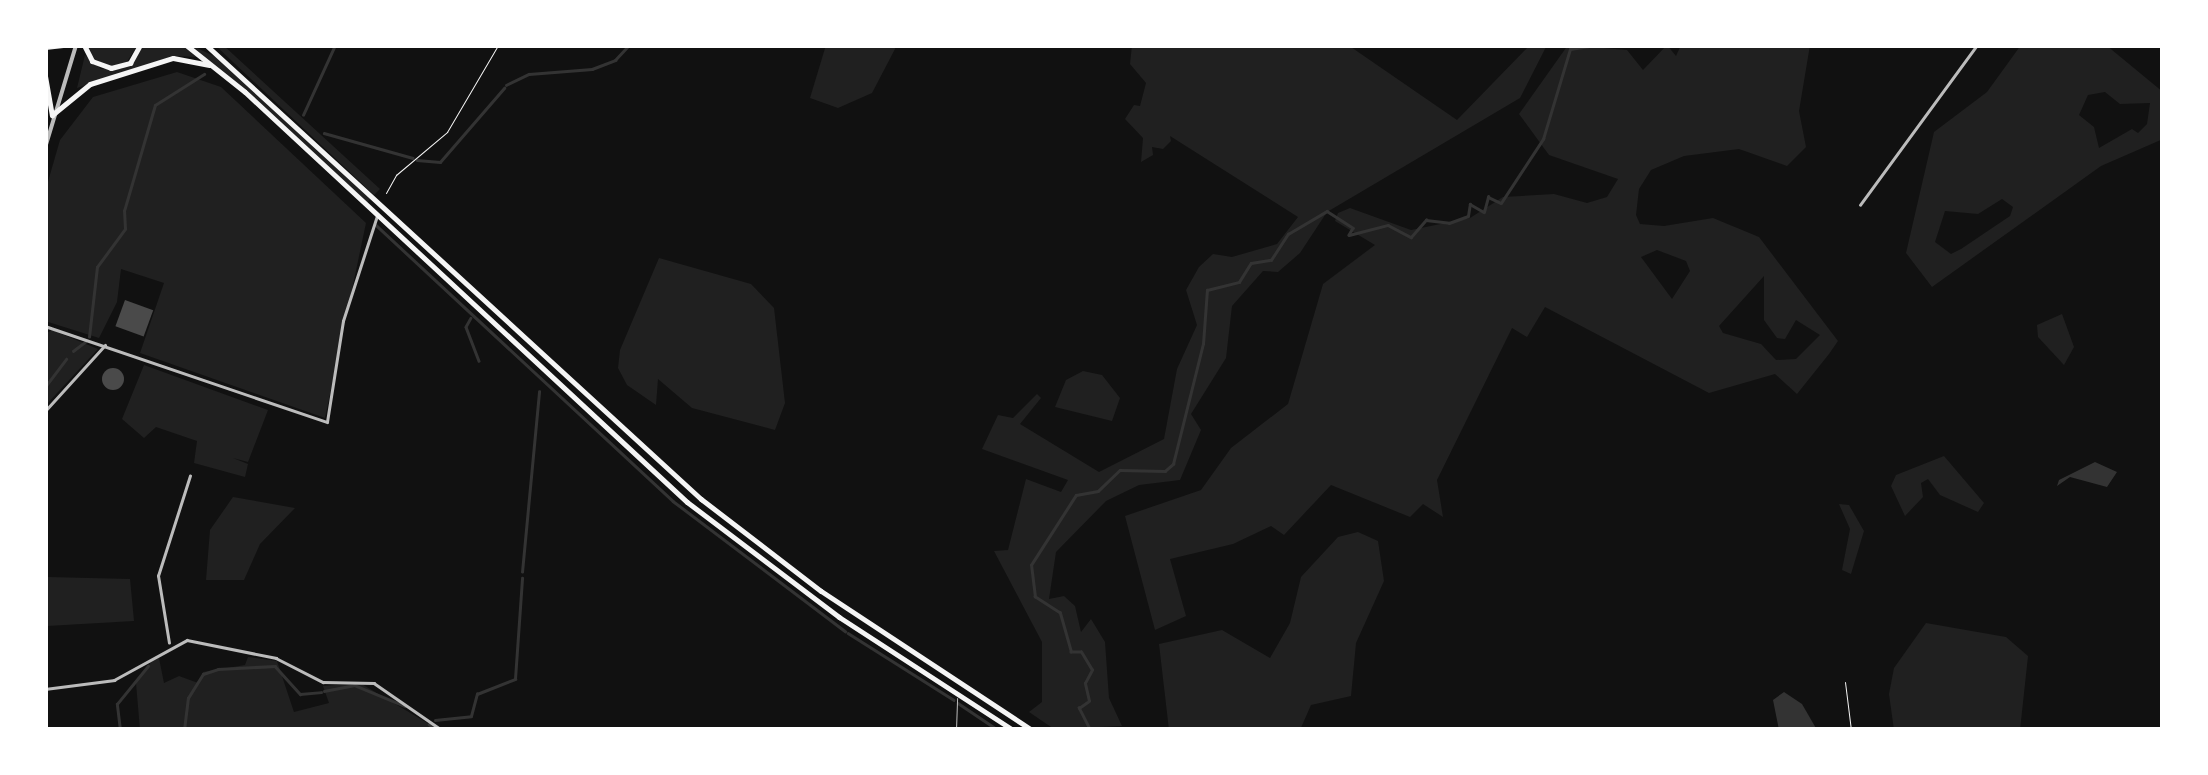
<!DOCTYPE html>
<html>
<head>
<meta charset="utf-8">
<style>
  body { margin:0 }
  #map { position:relative; width:2208px; height:775px; overflow:hidden; background:#111; font-family:"Alegreya Sans",sans-serif }
  div>[style] { position:absolute }
  [style*='--x'] { left:calc(var(--x)*1px); top:calc(var(--y)*1px); width:calc(var(--w)*1px); rotate:calc(var(--a)*1deg) }
  .green>* { inset:0; background:#202020 }
  .water>* { inset:0; background:#333 }
  .stream>* { height:2.5px; margin:-1.25px; padding:0 1.25px; transform-origin:1.25px; border-radius:1.25px; background:#333 }
  .building>* { inset:0; background:#4a4a4a; transform-origin:0 0 }
  .round { border-radius:50% }
  .path>* { height:1px; margin:-0.5px; padding:0 0.5px; transform-origin:0.5px; border-radius:0.5px; background:#f5f5f5 }
  .service>* { height:1px; margin:-0.5px; padding:0 0.5px; transform-origin:0.5px; border-radius:0.5px; background:#bcbcbc }
  .minor>* { height:2.5px; margin:-1.25px; padding:0 1.25px; transform-origin:1.25px; border-radius:1.25px; background:#bcbcbc }
  .tertiary>* { height:4px; margin:-2px; padding:0 2px; transform-origin:2px; border-radius:2px; background:#bcbcbc }
  .primary>* { height:5px; margin:-2.5px; padding:0 2.5px; transform-origin:2.5px; border-radius:2.5px; background:#f5f5f5 }
  span { translate:-50% -50%; white-space:nowrap; text-align:center; line-height:1.15; -webkit-text-stroke:10px #fff; paint-order:stroke }
  .frame { position:absolute; inset:0; border:48px solid #fff; pointer-events:none }
</style>
</head>
<body>
<div id="map">
  <div class="green">
    <div style="clip-path:polygon(88px 45px,138px 45px,126px 63px,111px 66px,93px 59px)"></div>
    <div style="clip-path:polygon(142px 45px,182px 45px,198px 57px,173px 56px,77px 88px,85px 55px,101px 69px,122px 69px)"></div>
    <div style="clip-path:polygon(191px 45px,222px 60px,371px 198px,367px 203px)"></div>
    <div style="clip-path:polygon(215px 45px,223px 45px,380px 189px,374px 195px)"></div>
    <div style="clip-path:polygon(826px 45px,894px 45px,895px 49px,872px 93px,838px 108px,810px 98px)"></div>
    <div style="clip-path:polygon(1132px 45px,1348px 45px,1457px 120px,1530px 45px,1547px 45px,1520px 98px,1327px 212px,1300px 253px,1278px 272px,1263px 271px,1232px 306px,1226px 358px,1191px 414px,1201px 430px,1180px 480px,1139px 485px,1106px 501px,1056px 552px,1049px 599px,1064px 596px,1075px 606px,1081px 632px,1091px 619px,1105px 642px,1109px 698px,1122px 726px,1054px 729px,1029px 712px,1042px 702px,1042px 642px,994px 551px,1008px 550px,1026px 479px,1061px 492px,1068px 480px,982px 449px,998px 415px,1013px 418px,1037px 394px,1041px 398px,1020px 424px,1099px 472px,1164px 439px,1177px 369px,1197px 325px,1186px 290px,1199px 267px,1213px 254px,1232px 257px,1277px 244px,1298px 217px,1170px 136px,1171px 141px,1163px 149px,1152px 147px,1153px 155px,1141px 162px,1143px 138px,1125px 119px,1134px 105px,1140px 106px,1146px 83px,1130px 64px)"></div>
    <div style="clip-path:polygon(evenodd,1568px 45px,1627px 50px,1643px 70px,1667px 45px,1676px 56px,1681px 45px,1810px 45px,1799px 111px,1806px 147px,1787px 166px,1739px 149px,1684px 156px,1651px 170px,1639px 189px,1636px 215px,1640px 224px,1664px 226px,1713px 218px,1759px 237px,1838px 341px,1829px 354px,1797px 394px,1775px 374px,1709px 393px,1545px 307px,1527px 337px,1512px 328px,1437px 480px,1443px 517px,1423px 504px,1410px 517px,1331px 485px,1284px 535px,1271px 526px,1233px 544px,1170px 559px,1186px 616px,1155px 630px,1125px 516px,1201px 490px,1231px 448px,1288px 404px,1323px 284px,1375px 245px,1335px 221px,1338px 213px,1350px 208px,1411px 230px,1470px 218px,1503px 197px,1554px 194px,1587px 203px,1607px 197px,1618px 179px,1549px 155px,1519px 114px,1568px 45px,1657px 250px,1686px 261px,1690px 271px,1672px 299px,1641px 257px,1657px 250px,1568px 45px,1764px 276px,1764px 320px,1777px 338px,1785px 339px,1796px 320px,1820px 335px,1796px 359px,1776px 360px,1761px 344px,1723px 333px,1719px 326px,1764px 276px)"></div>
    <div style="clip-path:polygon(evenodd,2021px 45px,2106px 45px,2163px 92px,2163px 139px,2101px 166px,1932px 287px,1906px 253px,1934px 132px,1987px 92px,2021px 45px,2105px 92px,2120px 104px,2150px 103px,2147px 124px,2138px 133px,2132px 129px,2099px 148px,2094px 127px,2079px 115px,2088px 95px,2105px 92px,2021px 45px,2002px 199px,2013px 207px,2010px 216px,1961px 249px,1951px 254px,1935px 242px,1945px 211px,1978px 214px,2002px 199px)"></div>
    <div style="clip-path:polygon(177px 72px,221px 87px,366px 223px,325px 418px,140px 353px,164px 283px,121px 269px,117px 302px,99px 338px,45px 321px,45px 192px,60px 140px,93px 97px)"></div>
    <div style="clip-path:polygon(659px 258px,751px 284px,774px 308px,785px 403px,775px 430px,692px 408px,658px 379px,656px 405px,627px 385px,618px 368px,620px 350px)"></div>
    <div style="clip-path:polygon(2062px 314px,2074px 347px,2064px 365px,2038px 337px,2037px 325px)"></div>
    <div style="clip-path:polygon(52px 330px,98px 349px,45px 406px,45px 334px)"></div>
    <div style="clip-path:polygon(144px 365px,268px 410px,248px 462px,233px 458px,248px 464px,245px 477px,194px 463px,197px 441px,156px 427px,144px 438px,122px 419px)"></div>
    <div style="clip-path:polygon(1083px 371px,1102px 375px,1120px 398px,1112px 421px,1055px 407px,1066px 380px)"></div>
    <div style="clip-path:polygon(1944px 456px,1984px 503px,1978px 512px,1940px 495px,1928px 479px,1921px 483px,1923px 497px,1905px 516px,1891px 486px,1896px 475px)"></div>
    <div style="clip-path:polygon(233px 497px,295px 508px,260px 544px,244px 580px,206px 580px,210px 530px)"></div>
    <div style="clip-path:polygon(1839px 504px,1849px 505px,1864px 531px,1851px 574px,1842px 570px,1850px 529px)"></div>
    <div style="clip-path:polygon(1358px 532px,1378px 541px,1384px 581px,1356px 643px,1351px 696px,1311px 705px,1300px 730px,1169px 730px,1159px 644px,1222px 630px,1270px 658px,1290px 623px,1301px 577px,1338px 537px)"></div>
    <div style="clip-path:polygon(48px 577px,130px 579px,134px 621px,47px 626px)"></div>
    <div style="clip-path:polygon(1926px 623px,2006px 637px,2028px 656px,2020px 730px,1894px 730px,1889px 694px,1894px 668px)"></div>
    <div style="clip-path:polygon(248px 657px,277px 661px,294px 712px,329px 703px,323px 686px,360px 683px,439px 730px,140px 730px,136px 683px,151px 662px,159px 658px,164px 683px,179px 676px,198px 683px,203px 672px,245px 665px)"></div>
  </div>
  <div class="water">
    <div style="clip-path:polygon(2095px 462px,2117px 472px,2107px 487px,2070px 477px,2057px 486px,2059px 480px)"></div>
    <div style="clip-path:polygon(1784px 692px,1802px 704px,1817px 730px,1779px 730px,1773px 700px)"></div>
  </div>
  <div class="stream">
    <div style="--x:506;--y:85;--w:25;--a:-26"></div>
    <div style="--x:529;--y:74;--w:63;--a:-4.5"></div>
    <div style="--x:592;--y:69;--w:25;--a:-21"></div>
    <div style="--x:615;--y:60;--w:21;--a:-47"></div>
    <div style="--x:303;--y:115;--w:77;--a:-65.4"></div>
    <div style="--x:324;--y:133;--w:92;--a:15.7"></div>
    <div style="--x:417;--y:160;--w:23;--a:5"></div>
    <div style="--x:440;--y:162;--w:98;--a:-49.1"></div>
    <div style="--x:376;--y:225;--w:405;--a:42.9"></div>
    <div style="--x:673;--y:501;--w:216;--a:37.1"></div>
    <div style="--x:471;--y:318;--w:10;--a:119"></div>
    <div style="--x:466;--y:327;--w:36;--a:69"></div>
    <div style="--x:89;--y:337;--w:70;--a:-83.5"></div>
    <div style="--x:97;--y:267;--w:47;--a:-53.6"></div>
    <div style="--x:125;--y:229;--w:18;--a:-93"></div>
    <div style="--x:124;--y:211;--w:110;--a:-73.7"></div>
    <div style="--x:155;--y:105;--w:58;--a:-32.3"></div>
    <div style="--x:73;--y:351;--w:15;--a:-37"></div>
    <div style="--x:45;--y:387;--w:35;--a:-53"></div>
    <div style="--x:522;--y:572;--w:181;--a:-84.6"></div>
    <div style="--x:848;--y:633;--w:125;--a:32.3"></div>
    <div style="--x:324;--y:691;--w:31;--a:-11"></div>
    <div style="--x:354;--y:685;--w:55;--a:22.4"></div>
    <div style="--x:958;--y:703;--w:48;--a:34"></div>
    <div style="--x:435;--y:720;--w:36;--a:-6"></div>
    <div style="--x:471;--y:716;--w:23;--a:-75"></div>
    <div style="--x:477;--y:694;--w:41;--a:-21.5"></div>
    <div style="--x:515;--y:679;--w:101;--a:-86"></div>
    <div style="--x:429;--y:724;--w:10;--a:37"></div>
    <div style="--x:120;--y:730;--w:26;--a:-97"></div>
    <div style="--x:117;--y:704;--w:49;--a:-50.8"></div>
    <div style="--x:184;--y:730;--w:32;--a:-83"></div>
    <div style="--x:188;--y:698;--w:28;--a:-58"></div>
    <div style="--x:203;--y:674;--w:16;--a:-18"></div>
    <div style="--x:218;--y:669;--w:57;--a:-3"></div>
    <div style="--x:275;--y:666;--w:38;--a:48"></div>
    <div style="--x:300;--y:694;--w:21;--a:-5"></div>
    <div style="--x:1090;--y:730;--w:25;--a:-117"></div>
    <div style="--x:1079;--y:708;--w:12;--a:-35"></div>
    <div style="--x:1089;--y:701;--w:18;--a:-103"></div>
    <div style="--x:1085;--y:683;--w:15;--a:-62"></div>
    <div style="--x:1092;--y:670;--w:21;--a:-121"></div>
    <div style="--x:1081;--y:652;--w:10;--a:180"></div>
    <div style="--x:1071;--y:652;--w:41;--a:-105.8"></div>
    <div style="--x:1060;--y:613;--w:30;--a:-147"></div>
    <div style="--x:1035;--y:597;--w:32;--a:-97"></div>
    <div style="--x:1031;--y:565;--w:83;--a:-57.3"></div>
    <div style="--x:1076;--y:495;--w:22;--a:-10"></div>
    <div style="--x:1098;--y:491;--w:30;--a:-44"></div>
    <div style="--x:1120;--y:470;--w:45;--a:1.3"></div>
    <div style="--x:1165;--y:471;--w:11;--a:-41"></div>
    <div style="--x:1173;--y:464;--w:124;--a:-76"></div>
    <div style="--x:1203;--y:344;--w:54;--a:-85.8"></div>
    <div style="--x:1207;--y:290;--w:33;--a:-14"></div>
    <div style="--x:1239;--y:282;--w:22;--a:-58"></div>
    <div style="--x:1251;--y:263;--w:20;--a:-9"></div>
    <div style="--x:1271;--y:260;--w:31;--a:-57"></div>
    <div style="--x:1288;--y:234;--w:45;--a:-30.5"></div>
    <div style="--x:1327;--y:211;--w:31;--a:33"></div>
    <div style="--x:1353;--y:228;--w:8;--a:120"></div>
    <div style="--x:1349;--y:235;--w:40;--a:-14.4"></div>
    <div style="--x:1388;--y:225;--w:26;--a:28"></div>
    <div style="--x:1411;--y:237;--w:23;--a:-49"></div>
    <div style="--x:1426;--y:220;--w:23;--a:7"></div>
    <div style="--x:1449;--y:223;--w:20;--a:-20"></div>
    <div style="--x:1468;--y:216;--w:12;--a:-81"></div>
    <div style="--x:1470;--y:204;--w:16;--a:30"></div>
    <div style="--x:1484;--y:212;--w:16;--a:-75"></div>
    <div style="--x:1488;--y:197;--w:14;--a:25"></div>
    <div style="--x:1501;--y:203;--w:77;--a:-56.7"></div>
    <div style="--x:1543;--y:139;--w:94;--a:-73.3"></div>
    <div style="--x:1570;--y:49;--w:24;--a:-9"></div>
  </div>
  <div class="building">
    <div style="left:125px;top:300px;width:30px;height:28px;rotate:20deg"></div>
    <div class="round" style="left:102px;top:368px;width:22px;height:22px"></div>
  </div>
  <div class="path">
    <div style="--x:386;--y:193;--w:21;--a:-61"></div>
    <div style="--x:396;--y:175;--w:67;--a:-40.1"></div>
    <div style="--x:447;--y:132;--w:101;--a:-59.6"></div>
    <div style="--x:1845;--y:682;--w:48;--a:82.9"></div>
  </div>
  <div class="service">
    <div style="--x:956;--y:730;--w:32;--a:-88"></div>
  </div>
  <div class="minor">
    <div style="--x:1860;--y:205;--w:198;--a:-53.8"></div>
    <div style="--x:45;--y:326;--w:298;--a:18.8"></div>
    <div style="--x:327;--y:422;--w:102;--a:-81"></div>
    <div style="--x:343;--y:321;--w:110;--a:-72.1"></div>
    <div style="--x:45;--y:411;--w:89;--a:-47.7"></div>
    <div style="--x:169;--y:643;--w:68;--a:-99.3"></div>
    <div style="--x:158;--y:576;--w:105;--a:-72.3"></div>
    <div style="--x:45;--y:689;--w:70;--a:-7.4"></div>
    <div style="--x:114;--y:680;--w:83;--a:-28.7"></div>
    <div style="--x:187;--y:640;--w:91;--a:11.4"></div>
    <div style="--x:276;--y:658;--w:53;--a:27.1"></div>
    <div style="--x:323;--y:682;--w:51;--a:1.1"></div>
    <div style="--x:374;--y:683;--w:83;--a:34.7"></div>
  </div>
  <div class="tertiary">
    <div style="--x:45;--y:148;--w:108;--a:-73.2"></div>
  </div>
  <div class="primary">
    <div style="--x:84;--y:45;--w:18;--a:63"></div>
    <div style="--x:92;--y:61;--w:20;--a:20"></div>
    <div style="--x:111;--y:68;--w:20;--a:-15"></div>
    <div style="--x:130;--y:63;--w:21;--a:-61"></div>
    <div style="--x:186;--y:45;--w:75;--a:38.5"></div>
    <div style="--x:245;--y:92;--w:603;--a:42.85"></div>
    <div style="--x:687;--y:502;--w:191;--a:37.1"></div>
    <div style="--x:839;--y:617;--w:207;--a:33"></div>
    <div style="--x:206;--y:45;--w:672;--a:42.53"></div>
    <div style="--x:701;--y:499;--w:151;--a:37.5"></div>
    <div style="--x:821;--y:591;--w:253;--a:33.4"></div>
    <div style="--x:45;--y:47;--w:18;--a:-6"></div>
    <div style="--x:45;--y:76;--w:40;--a:80"></div>
    <div style="--x:52;--y:115;--w:49;--a:-39.2"></div>
    <div style="--x:90;--y:84;--w:87;--a:-17.4"></div>
    <div style="--x:173;--y:58;--w:37;--a:11"></div>
  </div>
  <div class="frame"></div>
</div>
</body>
</html>
